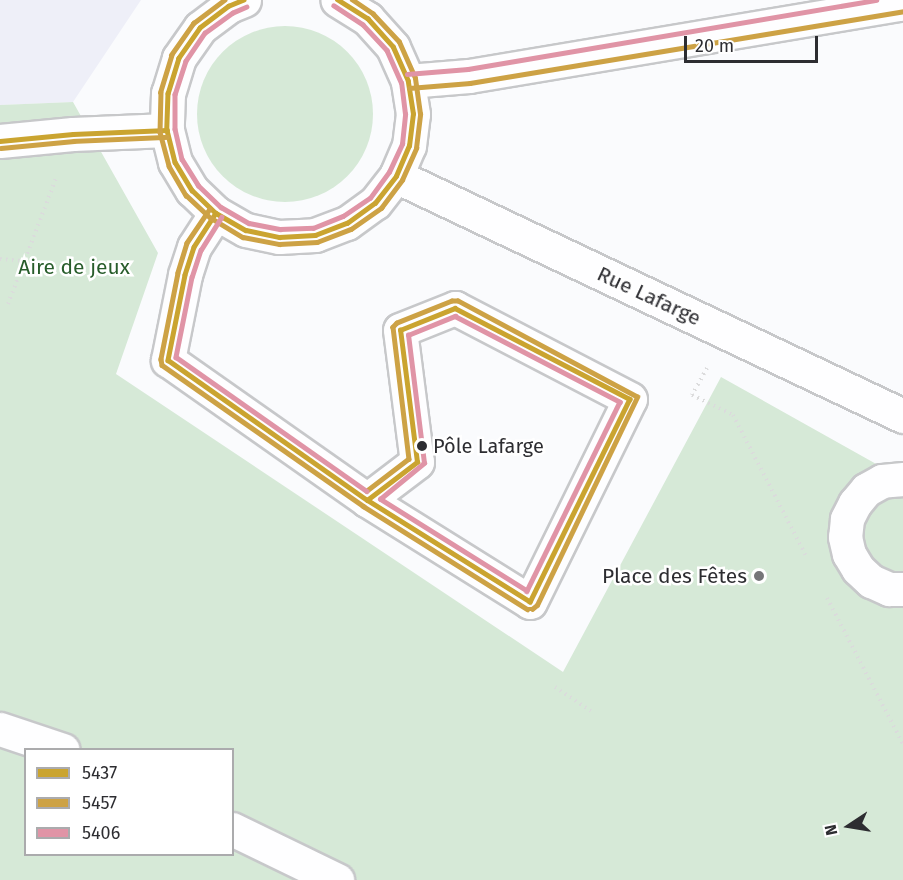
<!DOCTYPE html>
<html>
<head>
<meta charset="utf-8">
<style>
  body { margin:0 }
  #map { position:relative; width:903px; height:880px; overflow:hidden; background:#fafbfd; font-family:"Fira Sans",sans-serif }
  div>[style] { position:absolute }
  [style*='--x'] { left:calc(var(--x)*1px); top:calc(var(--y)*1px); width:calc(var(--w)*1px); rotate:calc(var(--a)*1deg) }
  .built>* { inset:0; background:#eeeff8 }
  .green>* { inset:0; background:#d6e9d7 }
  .round { border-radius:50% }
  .path>* { height:4px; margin-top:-2px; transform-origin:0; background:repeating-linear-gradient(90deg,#dbdbdc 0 1.5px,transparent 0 6px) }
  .roads { filter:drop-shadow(2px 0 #c7c8ca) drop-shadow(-2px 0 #c7c8ca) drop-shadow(0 2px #c7c8ca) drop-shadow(0 -2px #c7c8ca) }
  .minor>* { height:33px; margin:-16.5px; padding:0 16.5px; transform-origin:16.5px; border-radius:16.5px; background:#fefeff }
  .major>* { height:33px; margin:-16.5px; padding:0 16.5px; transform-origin:16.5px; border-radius:16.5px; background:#fefeff }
  .bus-1>* { height:4.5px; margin:-2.25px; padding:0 2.25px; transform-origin:2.25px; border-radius:2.25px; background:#caa430 }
  .bus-2>* { height:4.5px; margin:-2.25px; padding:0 2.25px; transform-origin:2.25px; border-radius:2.25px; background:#cda245 }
  .bus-3>* { height:4.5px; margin:-2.25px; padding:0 2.25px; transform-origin:2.25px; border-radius:2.25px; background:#e094a6 }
  .dots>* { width:16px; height:16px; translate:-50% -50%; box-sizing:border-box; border:3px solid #fff; border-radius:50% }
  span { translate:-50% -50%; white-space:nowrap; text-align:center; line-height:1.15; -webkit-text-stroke:5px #fff; paint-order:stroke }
  .bus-label { font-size:20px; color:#2d2d31 }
  .left { translate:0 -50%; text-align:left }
  .park-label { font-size:21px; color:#285d2b }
  .street-label { font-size:21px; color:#2d2d31 }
  .poi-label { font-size:21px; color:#2d2d31 }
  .right { translate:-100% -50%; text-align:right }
  .legend { position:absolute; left:24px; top:748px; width:210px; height:108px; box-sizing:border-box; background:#fff; border:2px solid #ababad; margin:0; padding:8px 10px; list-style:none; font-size:18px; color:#2d2d31 }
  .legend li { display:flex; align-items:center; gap:12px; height:30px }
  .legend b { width:30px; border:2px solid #ababad }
  .north { position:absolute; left:819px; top:796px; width:60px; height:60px; -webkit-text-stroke:4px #fff; paint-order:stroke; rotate:258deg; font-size:16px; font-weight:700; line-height:24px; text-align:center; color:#2d2d31 }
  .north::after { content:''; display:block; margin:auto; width:21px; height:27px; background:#2d2d31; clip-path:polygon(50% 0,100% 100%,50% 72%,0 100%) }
  .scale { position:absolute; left:684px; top:36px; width:134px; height:27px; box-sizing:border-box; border:3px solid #2d2d31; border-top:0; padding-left:8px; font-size:18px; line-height:21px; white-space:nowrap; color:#2d2d31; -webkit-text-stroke:4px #fff; paint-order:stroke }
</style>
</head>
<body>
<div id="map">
  <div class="built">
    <div style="clip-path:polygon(0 0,141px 0,73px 102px,0 105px)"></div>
  </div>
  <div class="green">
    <div class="round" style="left:197px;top:26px;width:176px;height:176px"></div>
    <div style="clip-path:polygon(evenodd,73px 102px,158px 253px,116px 374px,563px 672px,721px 377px,903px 479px,903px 880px,0 880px,0 105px,73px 102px,26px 750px,232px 750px,232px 854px,26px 854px,26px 750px)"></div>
  </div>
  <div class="path">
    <div style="--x:0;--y:259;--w:25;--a:5"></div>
    <div style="--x:8;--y:304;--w:137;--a:-69.1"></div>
    <div style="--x:707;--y:368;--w:31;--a:119"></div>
    <div style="--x:692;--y:395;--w:46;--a:26"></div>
    <div style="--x:733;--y:415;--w:159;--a:62.6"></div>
    <div style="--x:827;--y:598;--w:165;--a:62.5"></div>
    <div style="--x:555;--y:687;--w:43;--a:33.7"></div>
  </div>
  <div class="roads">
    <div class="minor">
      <div style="--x:244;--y:0;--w:16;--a:158"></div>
      <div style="--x:229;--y:6;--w:36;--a:143"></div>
      <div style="--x:200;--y:28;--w:37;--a:125"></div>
      <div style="--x:179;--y:58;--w:37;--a:107"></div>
      <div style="--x:168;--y:93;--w:37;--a:92"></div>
      <div style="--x:167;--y:130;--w:33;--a:76"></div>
      <div style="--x:175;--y:162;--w:33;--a:59"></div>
      <div style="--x:192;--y:190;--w:33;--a:44"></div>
      <div style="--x:216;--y:213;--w:34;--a:30"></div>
      <div style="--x:246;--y:230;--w:34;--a:12"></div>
      <div style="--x:279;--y:237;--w:36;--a:-3"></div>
      <div style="--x:315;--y:235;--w:34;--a:-21"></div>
      <div style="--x:347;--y:223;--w:34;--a:-36"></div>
      <div style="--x:375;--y:203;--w:34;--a:-52"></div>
      <div style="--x:396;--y:176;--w:33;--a:-67"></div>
      <div style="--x:409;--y:146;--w:32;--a:-83"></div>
      <div style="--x:413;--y:114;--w:33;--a:-99"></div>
      <div style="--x:408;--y:81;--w:37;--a:-114"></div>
      <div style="--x:393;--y:47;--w:38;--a:-132"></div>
      <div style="--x:368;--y:19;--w:36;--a:-148"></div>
      <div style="--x:408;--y:81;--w:61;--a:-4.7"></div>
      <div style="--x:469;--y:76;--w:440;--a:-9.5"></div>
      <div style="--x:0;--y:141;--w:73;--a:-5.5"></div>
      <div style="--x:73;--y:134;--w:94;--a:-2.4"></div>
      <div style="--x:396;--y:176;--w:561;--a:25.33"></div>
      <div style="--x:216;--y:213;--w:40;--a:122.9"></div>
      <div style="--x:194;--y:247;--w:29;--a:108"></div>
      <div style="--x:185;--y:275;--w:87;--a:101.3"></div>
      <div style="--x:168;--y:360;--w:243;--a:35.1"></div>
      <div style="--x:367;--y:500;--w:192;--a:32"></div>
      <div style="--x:530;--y:602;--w:226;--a:-63.8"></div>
      <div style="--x:630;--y:399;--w:197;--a:-152.5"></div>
      <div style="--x:455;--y:308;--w:59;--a:158.2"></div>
      <div style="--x:400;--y:330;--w:133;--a:82.7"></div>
      <div style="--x:417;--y:462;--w:63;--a:142.8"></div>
      <div style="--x:903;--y:479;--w:21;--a:175"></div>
      <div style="--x:882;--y:481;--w:18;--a:151"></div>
      <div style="--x:866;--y:490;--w:17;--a:130"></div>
      <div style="--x:855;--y:503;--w:18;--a:117"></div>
      <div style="--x:847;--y:519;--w:18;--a:96"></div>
      <div style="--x:845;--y:537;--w:17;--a:77"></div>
      <div style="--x:849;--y:554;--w:17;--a:59"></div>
      <div style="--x:858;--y:569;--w:18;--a:43"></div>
      <div style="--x:871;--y:581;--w:20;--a:24"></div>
      <div style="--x:889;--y:589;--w:14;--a:0"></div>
    </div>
    <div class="major">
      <div style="--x:0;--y:729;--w:66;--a:18.4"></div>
      <div style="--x:232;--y:829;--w:117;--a:25.9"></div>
    </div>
  </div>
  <div class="bus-1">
    <div style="--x:244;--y:0;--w:16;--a:158"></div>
    <div style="--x:229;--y:6;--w:36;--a:143"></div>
    <div style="--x:200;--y:28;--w:37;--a:125"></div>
    <div style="--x:179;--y:58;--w:37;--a:107"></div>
    <div style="--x:168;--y:93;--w:37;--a:92"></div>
    <div style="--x:167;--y:130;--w:33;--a:76"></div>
    <div style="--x:175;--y:162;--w:33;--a:59"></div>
    <div style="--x:192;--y:190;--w:33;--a:44"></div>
    <div style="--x:216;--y:213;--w:34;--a:30"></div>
    <div style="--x:246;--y:230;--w:34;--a:12"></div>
    <div style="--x:279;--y:237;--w:36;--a:-3"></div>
    <div style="--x:315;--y:235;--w:34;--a:-21"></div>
    <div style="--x:347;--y:223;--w:34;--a:-36"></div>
    <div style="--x:375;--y:203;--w:34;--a:-52"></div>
    <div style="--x:396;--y:176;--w:33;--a:-67"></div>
    <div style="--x:409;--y:146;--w:32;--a:-83"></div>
    <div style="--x:413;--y:114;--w:33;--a:-99"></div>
    <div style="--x:408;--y:81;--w:37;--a:-114"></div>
    <div style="--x:393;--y:47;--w:38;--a:-132"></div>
    <div style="--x:368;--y:19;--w:36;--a:-148"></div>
    <div style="--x:0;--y:141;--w:73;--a:-5.5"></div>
    <div style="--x:73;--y:134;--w:94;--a:-2.4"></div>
    <div style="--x:216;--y:213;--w:40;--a:122.9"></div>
    <div style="--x:194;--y:247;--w:29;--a:108"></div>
    <div style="--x:185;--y:275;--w:87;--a:101.3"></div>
    <div style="--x:168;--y:360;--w:243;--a:35.1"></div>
    <div style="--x:455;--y:308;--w:197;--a:27.5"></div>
    <div style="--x:630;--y:399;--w:226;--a:116.2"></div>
    <div style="--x:530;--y:602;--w:192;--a:-148"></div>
    <div style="--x:367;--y:500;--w:63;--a:-37.2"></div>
    <div style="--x:417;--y:462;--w:133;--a:-97.3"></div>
    <div style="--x:400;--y:330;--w:59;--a:-21.8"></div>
  </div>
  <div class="bus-2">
    <div style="--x:225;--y:0;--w:39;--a:143"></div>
    <div style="--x:194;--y:23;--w:39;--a:125"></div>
    <div style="--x:172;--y:55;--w:39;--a:107"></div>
    <div style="--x:161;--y:92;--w:40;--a:91.4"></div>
    <div style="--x:160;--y:132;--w:35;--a:75"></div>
    <div style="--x:169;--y:166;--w:34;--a:60"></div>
    <div style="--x:186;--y:195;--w:34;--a:43"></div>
    <div style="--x:211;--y:218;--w:37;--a:31"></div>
    <div style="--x:243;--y:237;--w:37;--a:11"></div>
    <div style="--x:279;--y:244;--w:38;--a:-3"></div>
    <div style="--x:317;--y:242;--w:36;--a:-21"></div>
    <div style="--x:351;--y:229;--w:37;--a:-35"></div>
    <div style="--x:381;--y:208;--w:35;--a:-53"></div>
    <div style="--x:402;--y:180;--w:35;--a:-66"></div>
    <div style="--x:416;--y:148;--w:34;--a:-83"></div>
    <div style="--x:420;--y:114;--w:36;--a:-98"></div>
    <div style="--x:415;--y:78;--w:39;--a:-114"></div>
    <div style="--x:399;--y:42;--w:38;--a:-133"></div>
    <div style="--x:373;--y:14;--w:25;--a:-146"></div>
    <div style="--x:409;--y:88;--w:61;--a:-4.7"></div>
    <div style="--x:470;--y:83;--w:439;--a:-9.4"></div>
    <div style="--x:1;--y:148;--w:73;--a:-5.5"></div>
    <div style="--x:74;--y:141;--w:93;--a:-2.5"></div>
    <div style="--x:210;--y:209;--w:41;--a:124.1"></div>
    <div style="--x:187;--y:243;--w:31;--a:107"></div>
    <div style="--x:178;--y:273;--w:88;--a:101.2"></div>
    <div style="--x:161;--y:359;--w:6;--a:81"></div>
    <div style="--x:162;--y:365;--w:246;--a:35"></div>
    <div style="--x:363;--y:506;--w:194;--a:32.1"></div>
    <div style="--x:527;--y:609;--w:5;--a:0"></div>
    <div style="--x:532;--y:609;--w:6;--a:-39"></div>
    <div style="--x:537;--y:605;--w:231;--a:-64.3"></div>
    <div style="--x:637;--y:397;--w:203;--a:-151.8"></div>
    <div style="--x:458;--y:301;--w:6;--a:180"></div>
    <div style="--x:452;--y:301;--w:59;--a:158.2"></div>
    <div style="--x:397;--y:323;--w:6;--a:135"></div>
    <div style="--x:393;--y:327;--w:133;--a:83.1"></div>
    <div style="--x:409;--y:459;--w:53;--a:142.7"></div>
  </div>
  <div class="bus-3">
    <div style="--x:247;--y:7;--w:15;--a:157"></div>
    <div style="--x:233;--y:13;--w:34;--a:144"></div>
    <div style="--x:205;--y:33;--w:34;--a:124"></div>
    <div style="--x:186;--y:61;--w:35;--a:108"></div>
    <div style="--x:175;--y:94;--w:35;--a:90"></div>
    <div style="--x:175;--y:129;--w:31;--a:77"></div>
    <div style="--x:182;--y:159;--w:31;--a:58"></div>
    <div style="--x:198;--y:185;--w:32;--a:44"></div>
    <div style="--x:221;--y:207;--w:32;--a:30"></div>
    <div style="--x:249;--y:223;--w:32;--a:11"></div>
    <div style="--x:280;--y:229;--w:33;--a:-2"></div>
    <div style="--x:313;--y:228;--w:32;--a:-22"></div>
    <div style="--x:343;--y:216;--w:32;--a:-34"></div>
    <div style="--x:370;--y:198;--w:32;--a:-54"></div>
    <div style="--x:389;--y:172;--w:31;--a:-65"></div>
    <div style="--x:402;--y:144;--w:30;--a:-84"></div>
    <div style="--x:405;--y:114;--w:31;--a:-97"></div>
    <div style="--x:401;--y:83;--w:35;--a:-114"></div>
    <div style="--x:387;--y:51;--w:35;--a:-133"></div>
    <div style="--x:363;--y:25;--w:35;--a:-147"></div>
    <div style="--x:407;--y:74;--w:61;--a:-4.7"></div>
    <div style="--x:468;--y:69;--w:414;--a:-9.6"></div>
    <div style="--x:222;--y:217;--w:39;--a:122"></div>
    <div style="--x:201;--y:250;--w:28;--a:108"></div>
    <div style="--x:192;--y:277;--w:82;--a:101.3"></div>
    <div style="--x:176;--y:357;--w:233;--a:35.1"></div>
    <div style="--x:455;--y:316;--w:186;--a:27.5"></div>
    <div style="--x:620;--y:402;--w:211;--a:116.2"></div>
    <div style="--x:527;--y:591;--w:173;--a:-148"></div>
    <div style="--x:380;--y:499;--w:57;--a:-39.3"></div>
    <div style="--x:424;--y:463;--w:129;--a:-97.1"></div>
    <div style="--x:408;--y:335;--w:51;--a:-22"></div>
  </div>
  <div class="dots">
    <div style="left:422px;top:446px;background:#2d2d31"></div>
    <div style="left:759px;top:576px;background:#757578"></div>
  </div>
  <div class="bus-label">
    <span class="left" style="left:433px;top:446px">Pôle Lafarge</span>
  </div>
  <div class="park-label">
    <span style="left:74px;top:267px">Aire de jeux</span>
  </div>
  <div class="street-label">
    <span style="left:649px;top:296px;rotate:25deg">Rue Lafarge</span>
  </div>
  <div class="poi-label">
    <span class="right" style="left:747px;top:576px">Place des Fêtes</span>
  </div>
  <ul class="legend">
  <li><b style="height:8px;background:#caa430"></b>5437</li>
  <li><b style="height:8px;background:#cda245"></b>5457</li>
  <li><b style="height:8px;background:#e094a6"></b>5406</li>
  </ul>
  <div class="north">N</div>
  <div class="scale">20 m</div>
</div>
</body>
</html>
